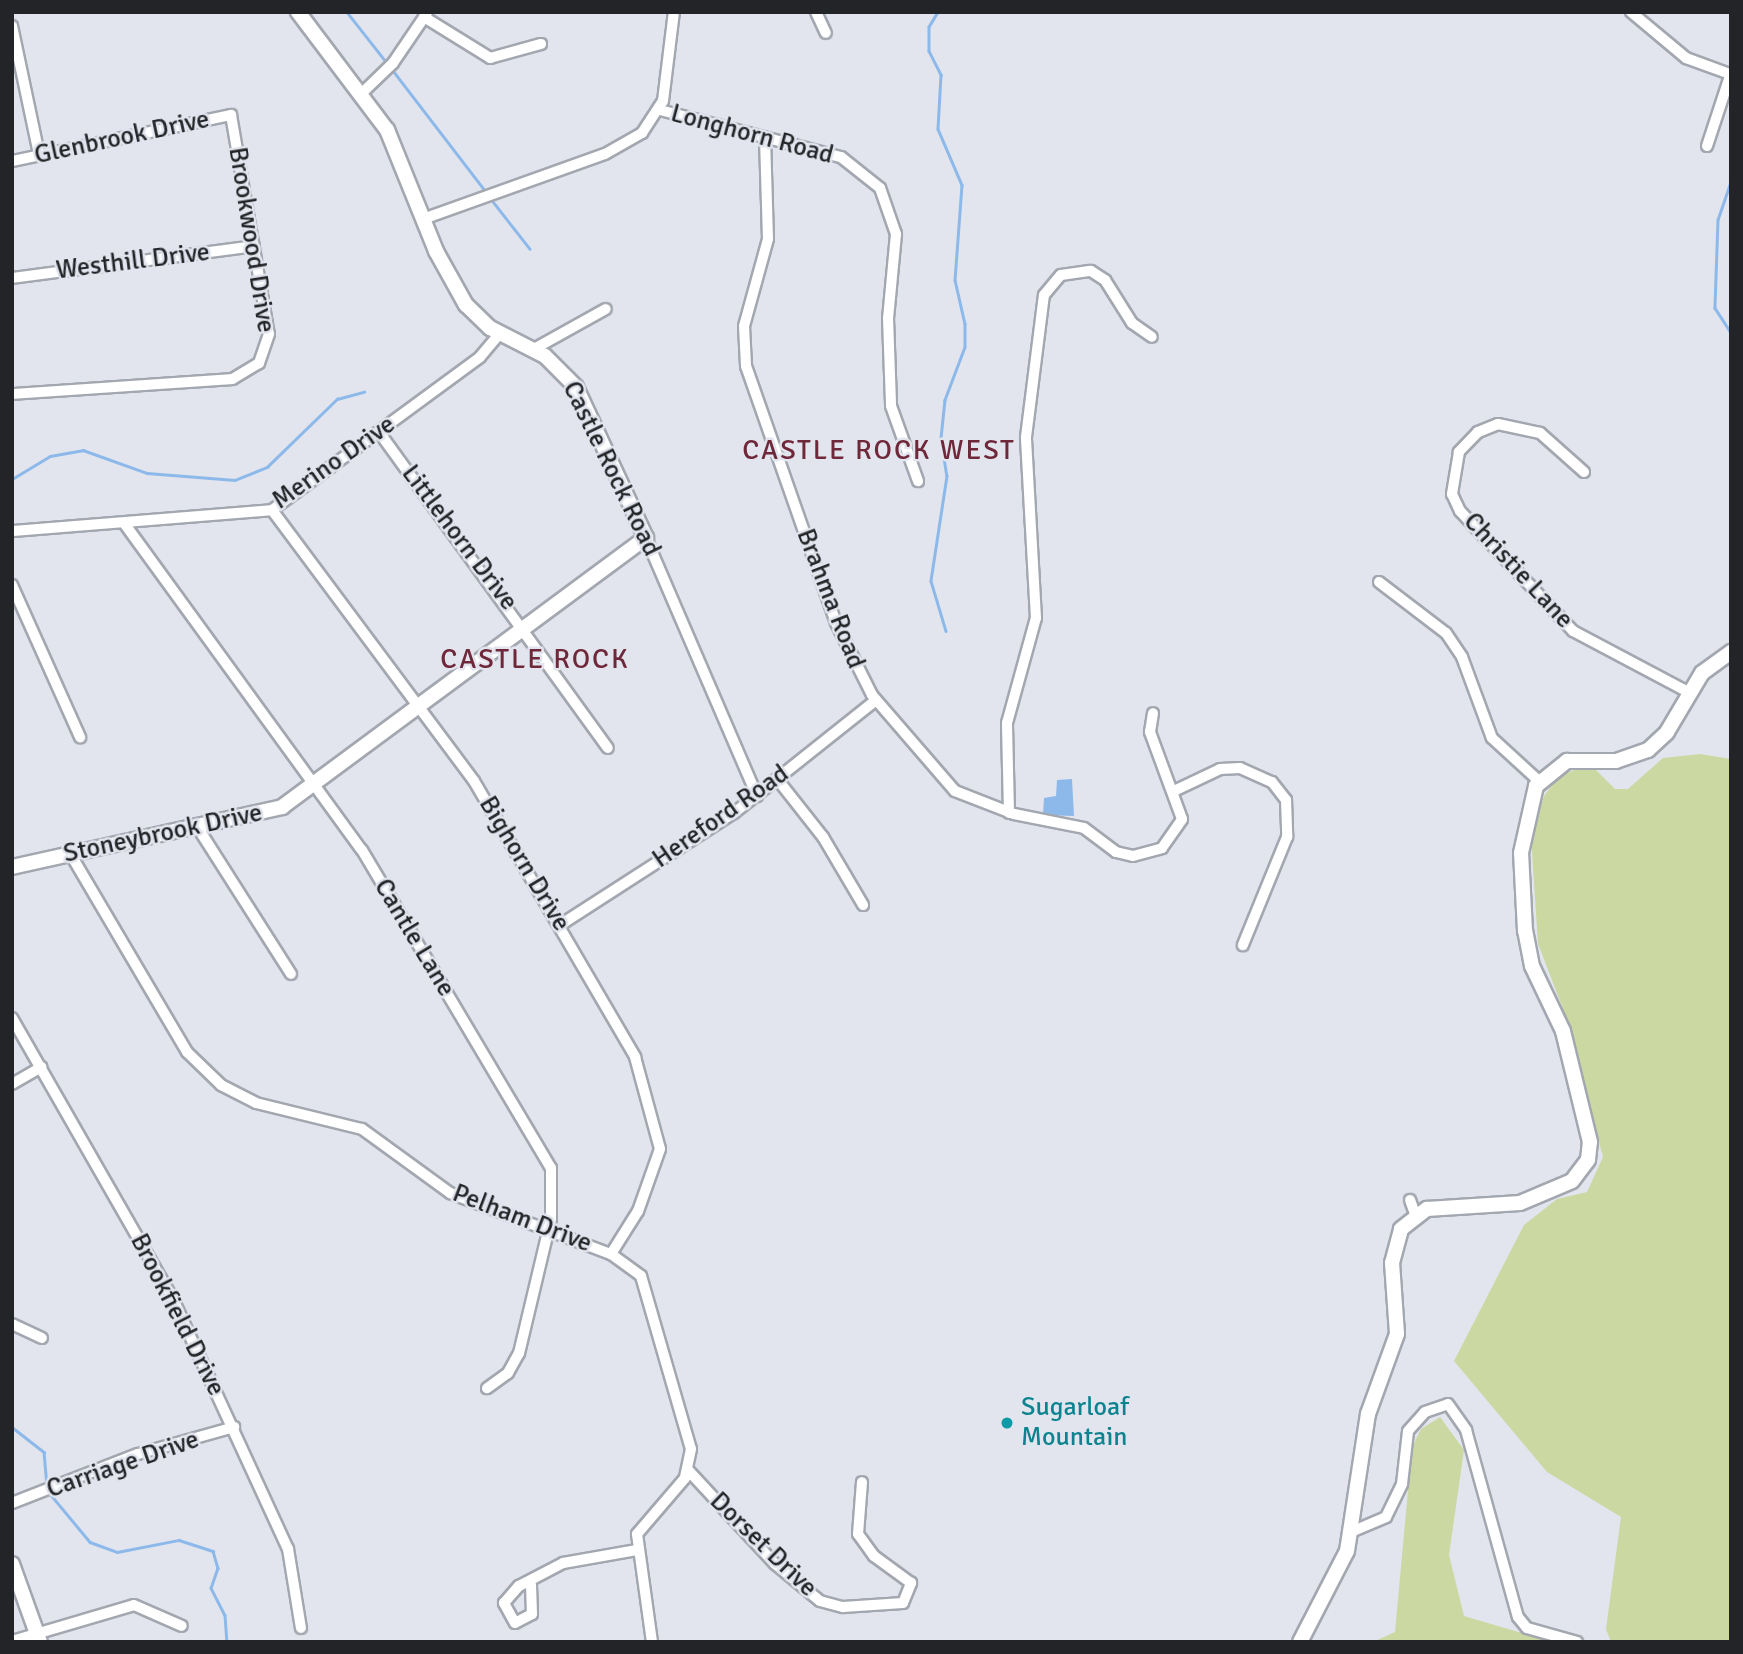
<!DOCTYPE html>
<html>
<head>
<meta charset="utf-8">
<style>
  body { margin:0 }
  #map { position:relative; width:1743px; height:1654px; overflow:hidden; background:#e2e5ee; font-family:Signika,sans-serif }
  div>[style] { position:absolute }
  [style*='--x'] { left:calc(var(--x)*1px); top:calc(var(--y)*1px); width:calc(var(--w)*1px); rotate:calc(var(--a)*1deg) }
  .green>* { inset:0; background:#cbd8a1 }
  .water>* { inset:0; background:#8db9ea }
  .stream>* { height:2.5px; margin:-1.25px; padding:0 1.25px; transform-origin:1.25px; border-radius:1.25px; background:#8db9ea }
  .roads { filter:drop-shadow(2px 0 #a3a7af) drop-shadow(-2px 0 #a3a7af) drop-shadow(0 2px #a3a7af) drop-shadow(0 -2px #a3a7af) }
  .street>* { height:10px; margin:-5px; padding:0 5px; transform-origin:5px; border-radius:5px; background:#fff }
  .secondary>* { height:14px; margin:-7px; padding:0 7px; transform-origin:7px; border-radius:7px; background:#fff }
  .dots>* { width:19px; height:19px; translate:-50% -50%; box-sizing:border-box; border:4px solid #e2e5ee; border-radius:50% }
  span { translate:-50% -50%; white-space:nowrap; text-align:center; line-height:1.15; -webkit-text-stroke:5px #e2e5ee; paint-order:stroke }
  .street-label { font-size:26px; color:#232427 }
  .culture-label { font-size:26px; color:#0d838f }
  .left { translate:0 -50%; text-align:left }
  .neighbourhood-label { font-size:28px; color:#6e283a; letter-spacing:2px }
  .frame { position:absolute; inset:0; border:14px solid #232427; pointer-events:none }
</style>
</head>
<body>
<div id="map">
  <div class="green">
    <div style="clip-path:polygon(1700px 754px,1731px 759px,1731px 1642px,1611px 1642px,1606px 1629px,1621px 1517px,1547px 1472px,1454px 1361px,1524px 1225px,1557px 1199px,1587px 1192px,1603px 1157px,1565px 1014px,1538px 944px,1531px 837px,1544px 796px,1558px 777px,1581px 767px,1594px 768px,1615px 789px,1628px 789px,1663px 758px)"></div>
    <div style="clip-path:polygon(1440px 1417px,1464px 1450px,1449px 1555px,1464px 1616px,1552px 1642px,1373px 1642px,1395px 1632px,1412px 1447px,1421px 1429px)"></div>
  </div>
  <div class="water">
    <div style="clip-path:polygon(1072px 779px,1074px 816px,1043px 815px,1044px 798px,1056px 796px,1057px 780px)"></div>
  </div>
  <div class="stream">
    <div style="--x:347;--y:12;--w:65;--a:51.9"></div>
    <div style="--x:938;--y:12;--w:17;--a:121"></div>
    <div style="--x:929;--y:27;--w:24;--a:90"></div>
    <div style="--x:929;--y:51;--w:27;--a:63"></div>
    <div style="--x:941;--y:75;--w:54;--a:93.2"></div>
    <div style="--x:938;--y:129;--w:61;--a:66.8"></div>
    <div style="--x:962;--y:185;--w:95;--a:94.2"></div>
    <div style="--x:955;--y:280;--w:45;--a:77.2"></div>
    <div style="--x:965;--y:324;--w:23;--a:90"></div>
    <div style="--x:965;--y:347;--w:57;--a:110.7"></div>
    <div style="--x:945;--y:400;--w:39;--a:96"></div>
    <div style="--x:941;--y:439;--w:37;--a:81"></div>
    <div style="--x:947;--y:476;--w:106;--a:98.7"></div>
    <div style="--x:931;--y:581;--w:52;--a:73.3"></div>
    <div style="--x:391;--y:68;--w:158;--a:52.5"></div>
    <div style="--x:1731;--y:182;--w:40;--a:108.9"></div>
    <div style="--x:1718;--y:220;--w:88;--a:92"></div>
    <div style="--x:1715;--y:308;--w:30;--a:57"></div>
    <div style="--x:491;--y:199;--w:63;--a:52"></div>
    <div style="--x:12;--y:479;--w:44;--a:-31.2"></div>
    <div style="--x:50;--y:456;--w:34;--a:-10"></div>
    <div style="--x:83;--y:450;--w:68;--a:19.8"></div>
    <div style="--x:147;--y:473;--w:88;--a:4.5"></div>
    <div style="--x:235;--y:480;--w:35;--a:-22"></div>
    <div style="--x:267;--y:467;--w:98;--a:-44.2"></div>
    <div style="--x:337;--y:399;--w:28;--a:-15"></div>
    <div style="--x:12;--y:1427;--w:41;--a:38"></div>
    <div style="--x:44;--y:1452;--w:35;--a:85"></div>
    <div style="--x:51;--y:1495;--w:61;--a:50.3"></div>
    <div style="--x:90;--y:1542;--w:29;--a:20"></div>
    <div style="--x:117;--y:1552;--w:63;--a:-11"></div>
    <div style="--x:179;--y:1540;--w:36;--a:18"></div>
    <div style="--x:213;--y:1551;--w:18;--a:74"></div>
    <div style="--x:218;--y:1568;--w:21;--a:109"></div>
    <div style="--x:211;--y:1588;--w:30;--a:63"></div>
    <div style="--x:225;--y:1615;--w:27;--a:86"></div>
  </div>
  <div class="roads">
    <div class="street">
      <div style="--x:816;--y:12;--w:23;--a:65"></div>
      <div style="--x:1631;--y:12;--w:72;--a:39.9"></div>
      <div style="--x:1686;--y:58;--w:47;--a:20"></div>
      <div style="--x:424;--y:17;--w:78;--a:31.8"></div>
      <div style="--x:490;--y:58;--w:53;--a:-15.4"></div>
      <div style="--x:12;--y:26;--w:131;--a:78.1"></div>
      <div style="--x:363;--y:92;--w:42;--a:-44"></div>
      <div style="--x:393;--y:63;--w:60;--a:-55.8"></div>
      <div style="--x:660;--y:110;--w:187;--a:14.6"></div>
      <div style="--x:841;--y:157;--w:50;--a:38.5"></div>
      <div style="--x:880;--y:188;--w:49;--a:70.8"></div>
      <div style="--x:896;--y:234;--w:84;--a:95.4"></div>
      <div style="--x:888;--y:318;--w:88;--a:88"></div>
      <div style="--x:891;--y:406;--w:80;--a:70.2"></div>
      <div style="--x:765;--y:138;--w:101;--a:88.3"></div>
      <div style="--x:768;--y:239;--w:90;--a:105.4"></div>
      <div style="--x:744;--y:326;--w:40;--a:87.1"></div>
      <div style="--x:746;--y:366;--w:272;--a:70.7"></div>
      <div style="--x:836;--y:623;--w:80;--a:63.4"></div>
      <div style="--x:872;--y:695;--w:127;--a:49.2"></div>
      <div style="--x:955;--y:791;--w:63;--a:21.3"></div>
      <div style="--x:1014;--y:814;--w:71;--a:11.3"></div>
      <div style="--x:1084;--y:828;--w:40;--a:37"></div>
      <div style="--x:1116;--y:852;--w:17;--a:13"></div>
      <div style="--x:1133;--y:856;--w:30;--a:-15"></div>
      <div style="--x:1162;--y:848;--w:35;--a:-55"></div>
      <div style="--x:1182;--y:819;--w:93;--a:-110.2"></div>
      <div style="--x:1150;--y:732;--w:19;--a:-81"></div>
      <div style="--x:1707;--y:146;--w:77;--a:-71.8"></div>
      <div style="--x:12;--y:161;--w:224;--a:-11.9"></div>
      <div style="--x:231;--y:115;--w:222;--a:80.2"></div>
      <div style="--x:269;--y:334;--w:31;--a:109"></div>
      <div style="--x:259;--y:363;--w:31;--a:149"></div>
      <div style="--x:232;--y:379;--w:221;--a:176.1"></div>
      <div style="--x:423;--y:219;--w:193;--a:-19.7"></div>
      <div style="--x:605;--y:154;--w:43;--a:-29.6"></div>
      <div style="--x:642;--y:133;--w:38;--a:-57"></div>
      <div style="--x:663;--y:101;--w:90;--a:-83"></div>
      <div style="--x:12;--y:278;--w:244;--a:-7.5"></div>
      <div style="--x:534;--y:349;--w:82;--a:-29.1"></div>
      <div style="--x:379;--y:432;--w:390;--a:54.1"></div>
      <div style="--x:1584;--y:472;--w:59;--a:-138.4"></div>
      <div style="--x:1540;--y:433;--w:43;--a:-167.9"></div>
      <div style="--x:1498;--y:424;--w:22;--a:158"></div>
      <div style="--x:1478;--y:432;--w:28;--a:134"></div>
      <div style="--x:1459;--y:452;--w:43;--a:99.5"></div>
      <div style="--x:1452;--y:494;--w:19;--a:65"></div>
      <div style="--x:1460;--y:511;--w:165;--a:46.7"></div>
      <div style="--x:1573;--y:631;--w:132;--a:27.9"></div>
      <div style="--x:272;--y:510;--w:338;--a:53.3"></div>
      <div style="--x:474;--y:781;--w:320;--a:59.7"></div>
      <div style="--x:635;--y:1057;--w:95;--a:74.8"></div>
      <div style="--x:660;--y:1149;--w:66;--a:109.5"></div>
      <div style="--x:638;--y:1211;--w:51;--a:122.1"></div>
      <div style="--x:124;--y:523;--w:404;--a:54"></div>
      <div style="--x:362;--y:850;--w:370;--a:59.3"></div>
      <div style="--x:551;--y:1168;--w:51;--a:90"></div>
      <div style="--x:551;--y:1219;--w:138;--a:103.4"></div>
      <div style="--x:519;--y:1353;--w:23;--a:119"></div>
      <div style="--x:508;--y:1373;--w:26;--a:144"></div>
      <div style="--x:12;--y:531;--w:261;--a:-4.6"></div>
      <div style="--x:272;--y:510;--w:258;--a:-36.3"></div>
      <div style="--x:480;--y:357;--w:31;--a:-50"></div>
      <div style="--x:646;--y:538;--w:281;--a:66.7"></div>
      <div style="--x:1379;--y:582;--w:84;--a:37.3"></div>
      <div style="--x:1446;--y:633;--w:29;--a:56"></div>
      <div style="--x:1462;--y:657;--w:86;--a:69.7"></div>
      <div style="--x:1492;--y:738;--w:64;--a:42.5"></div>
      <div style="--x:12;--y:585;--w:167;--a:65.9"></div>
      <div style="--x:778;--y:780;--w:73;--a:51.7"></div>
      <div style="--x:823;--y:837;--w:79;--a:59.5"></div>
      <div style="--x:1176;--y:790;--w:49;--a:-25.5"></div>
      <div style="--x:1220;--y:769;--w:20;--a:-3"></div>
      <div style="--x:1240;--y:768;--w:35;--a:24"></div>
      <div style="--x:1272;--y:782;--w:23;--a:52"></div>
      <div style="--x:1286;--y:800;--w:37;--a:88"></div>
      <div style="--x:1287;--y:837;--w:117;--a:112.2"></div>
      <div style="--x:1009;--y:813;--w:90;--a:-91.3"></div>
      <div style="--x:1007;--y:723;--w:109;--a:-74.6"></div>
      <div style="--x:1036;--y:618;--w:181;--a:-93.2"></div>
      <div style="--x:1026;--y:437;--w:143;--a:-82.8"></div>
      <div style="--x:1044;--y:295;--w:26;--a:-50"></div>
      <div style="--x:1061;--y:275;--w:30;--a:-8"></div>
      <div style="--x:1091;--y:271;--w:17;--a:33"></div>
      <div style="--x:1105;--y:280;--w:51;--a:57.9"></div>
      <div style="--x:1132;--y:323;--w:24;--a:35"></div>
      <div style="--x:198;--y:828;--w:173;--a:57.5"></div>
      <div style="--x:71;--y:855;--w:229;--a:59.5"></div>
      <div style="--x:187;--y:1052;--w:47;--a:44.1"></div>
      <div style="--x:221;--y:1085;--w:39;--a:27"></div>
      <div style="--x:256;--y:1103;--w:109;--a:13.8"></div>
      <div style="--x:362;--y:1129;--w:109;--a:36"></div>
      <div style="--x:450;--y:1193;--w:172;--a:20.8"></div>
      <div style="--x:611;--y:1254;--w:37;--a:36"></div>
      <div style="--x:641;--y:1276;--w:180;--a:73.9"></div>
      <div style="--x:691;--y:1449;--w:30;--a:102"></div>
      <div style="--x:685;--y:1478;--w:74;--a:130.6"></div>
      <div style="--x:637;--y:1534;--w:109;--a:82.1"></div>
      <div style="--x:560;--y:925;--w:207;--a:-32.8"></div>
      <div style="--x:734;--y:813;--w:181;--a:-38.5"></div>
      <div style="--x:12;--y:1018;--w:322;--a:60.2"></div>
      <div style="--x:172;--y:1297;--w:277;--a:65.3"></div>
      <div style="--x:288;--y:1549;--w:80;--a:80.7"></div>
      <div style="--x:12;--y:1084;--w:34;--a:-30"></div>
      <div style="--x:1410;--y:1200;--w:15;--a:70"></div>
      <div style="--x:12;--y:1324;--w:33;--a:25"></div>
      <div style="--x:688;--y:1470;--w:128;--a:47.2"></div>
      <div style="--x:775;--y:1564;--w:58;--a:39.4"></div>
      <div style="--x:820;--y:1601;--w:24;--a:15"></div>
      <div style="--x:843;--y:1607;--w:60;--a:-3.8"></div>
      <div style="--x:903;--y:1603;--w:22;--a:-68"></div>
      <div style="--x:911;--y:1583;--w:46;--a:-143.9"></div>
      <div style="--x:874;--y:1556;--w:27;--a:-126"></div>
      <div style="--x:858;--y:1534;--w:52;--a:-85.6"></div>
      <div style="--x:12;--y:1503;--w:135;--a:-21.3"></div>
      <div style="--x:138;--y:1454;--w:100;--a:-15.7"></div>
      <div style="--x:1351;--y:1532;--w:38;--a:-23"></div>
      <div style="--x:1386;--y:1517;--w:37;--a:-64"></div>
      <div style="--x:1402;--y:1484;--w:53;--a:-83.5"></div>
      <div style="--x:1408;--y:1431;--w:25;--a:-48"></div>
      <div style="--x:1425;--y:1412;--w:24;--a:-19"></div>
      <div style="--x:1448;--y:1404;--w:32;--a:55"></div>
      <div style="--x:1466;--y:1430;--w:194;--a:74.5"></div>
      <div style="--x:1518;--y:1617;--w:14;--a:51"></div>
      <div style="--x:1527;--y:1628;--w:52;--a:15.6"></div>
      <div style="--x:531;--y:1585;--w:29;--a:88"></div>
      <div style="--x:532;--y:1614;--w:19;--a:152"></div>
      <div style="--x:515;--y:1623;--w:23;--a:-119"></div>
      <div style="--x:504;--y:1603;--w:23;--a:-49"></div>
      <div style="--x:519;--y:1586;--w:50;--a:-27.6"></div>
      <div style="--x:563;--y:1563;--w:75;--a:-10"></div>
      <div style="--x:12;--y:1641;--w:127;--a:-16.4"></div>
      <div style="--x:134;--y:1605;--w:52;--a:23.6"></div>
    </div>
    <div class="secondary">
      <div style="--x:12;--y:867;--w:277;--a:-12.5"></div>
      <div style="--x:282;--y:807;--w:453;--a:-36.5"></div>
      <div style="--x:646;--y:538;--w:166;--a:-114.9"></div>
      <div style="--x:576;--y:387;--w:44;--a:-135"></div>
      <div style="--x:545;--y:356;--w:62;--a:-153"></div>
      <div style="--x:490;--y:328;--w:33;--a:-136"></div>
      <div style="--x:466;--y:305;--w:62;--a:-119.1"></div>
      <div style="--x:436;--y:251;--w:131;--a:-112"></div>
      <div style="--x:387;--y:130;--w:148;--a:-127"></div>
      <div style="--x:12;--y:1564;--w:83;--a:70.3"></div>
      <div style="--x:1300;--y:1642;--w:102;--a:-62.7"></div>
      <div style="--x:1347;--y:1551;--w:139;--a:-81.3"></div>
      <div style="--x:1368;--y:1414;--w:85;--a:-70.1"></div>
      <div style="--x:1397;--y:1334;--w:71;--a:-94"></div>
      <div style="--x:1392;--y:1263;--w:35;--a:-75"></div>
      <div style="--x:1401;--y:1229;--w:33;--a:-38"></div>
      <div style="--x:1427;--y:1209;--w:93;--a:-3.7"></div>
      <div style="--x:1520;--y:1203;--w:56;--a:-22.9"></div>
      <div style="--x:1572;--y:1181;--w:26;--a:-53"></div>
      <div style="--x:1588;--y:1160;--w:18;--a:-84"></div>
      <div style="--x:1590;--y:1142;--w:114;--a:-103.7"></div>
      <div style="--x:1563;--y:1031;--w:72;--a:-115.5"></div>
      <div style="--x:1532;--y:966;--w:36;--a:-101"></div>
      <div style="--x:1525;--y:931;--w:78;--a:-92.9"></div>
      <div style="--x:1521;--y:853;--w:69;--a:-77.4"></div>
      <div style="--x:1536;--y:786;--w:40;--a:-39"></div>
      <div style="--x:1567;--y:761;--w:49;--a:0"></div>
      <div style="--x:1616;--y:761;--w:34;--a:-19"></div>
      <div style="--x:1648;--y:750;--w:26;--a:-43"></div>
      <div style="--x:1667;--y:732;--w:69;--a:-59.3"></div>
      <div style="--x:1702;--y:673;--w:36;--a:-36"></div>
    </div>
  </div>
  <div class="dots">
    <div style="left:1007px;top:1423px;background:#0f9aa8"></div>
  </div>
  <div class="street-label">
    <span style="left:752px;top:135px;rotate:15deg">Longhorn Road</span>
    <span style="left:122px;top:138px;rotate:-12deg">Glenbrook Drive</span>
    <span style="left:251px;top:240px;rotate:81deg">Brookwood Drive</span>
    <span style="left:133px;top:262px;rotate:-7deg">Westhill Drive</span>
    <span style="left:334px;top:463px;rotate:-35deg">Merino Drive</span>
    <span style="left:611px;top:469px;rotate:64deg">Castle Rock Road</span>
    <span style="left:459px;top:538px;rotate:53deg">Littlehorn Drive</span>
    <span style="left:1518px;top:571px;rotate:47deg">Christie Lane</span>
    <span style="left:830px;top:599px;rotate:69deg">Brahma Road</span>
    <span style="left:721px;top:817px;rotate:-35deg">Hereford Road</span>
    <span style="left:163px;top:834px;rotate:-12deg">Stoneybrook Drive</span>
    <span style="left:524px;top:864px;rotate:59deg">Bighorn Drive</span>
    <span style="left:414px;top:938px;rotate:59deg">Cantle Lane</span>
    <span style="left:522px;top:1219px;rotate:21deg">Pelham Drive</span>
    <span style="left:177px;top:1315px;rotate:63deg">Brookfield Drive</span>
    <span style="left:123px;top:1465px;rotate:-19deg">Carriage Drive</span>
    <span style="left:763px;top:1545px;rotate:44deg">Dorset Drive</span>
  </div>
  <div class="culture-label">
    <span class="left" style="left:1021px;top:1423px">Sugarloaf<br>Mountain</span>
  </div>
  <div class="neighbourhood-label">
    <span style="left:879px;top:450px">CASTLE ROCK WEST</span>
    <span style="left:535px;top:659px">CASTLE ROCK</span>
  </div>
  <div class="frame"></div>
</div>
</body>
</html>
